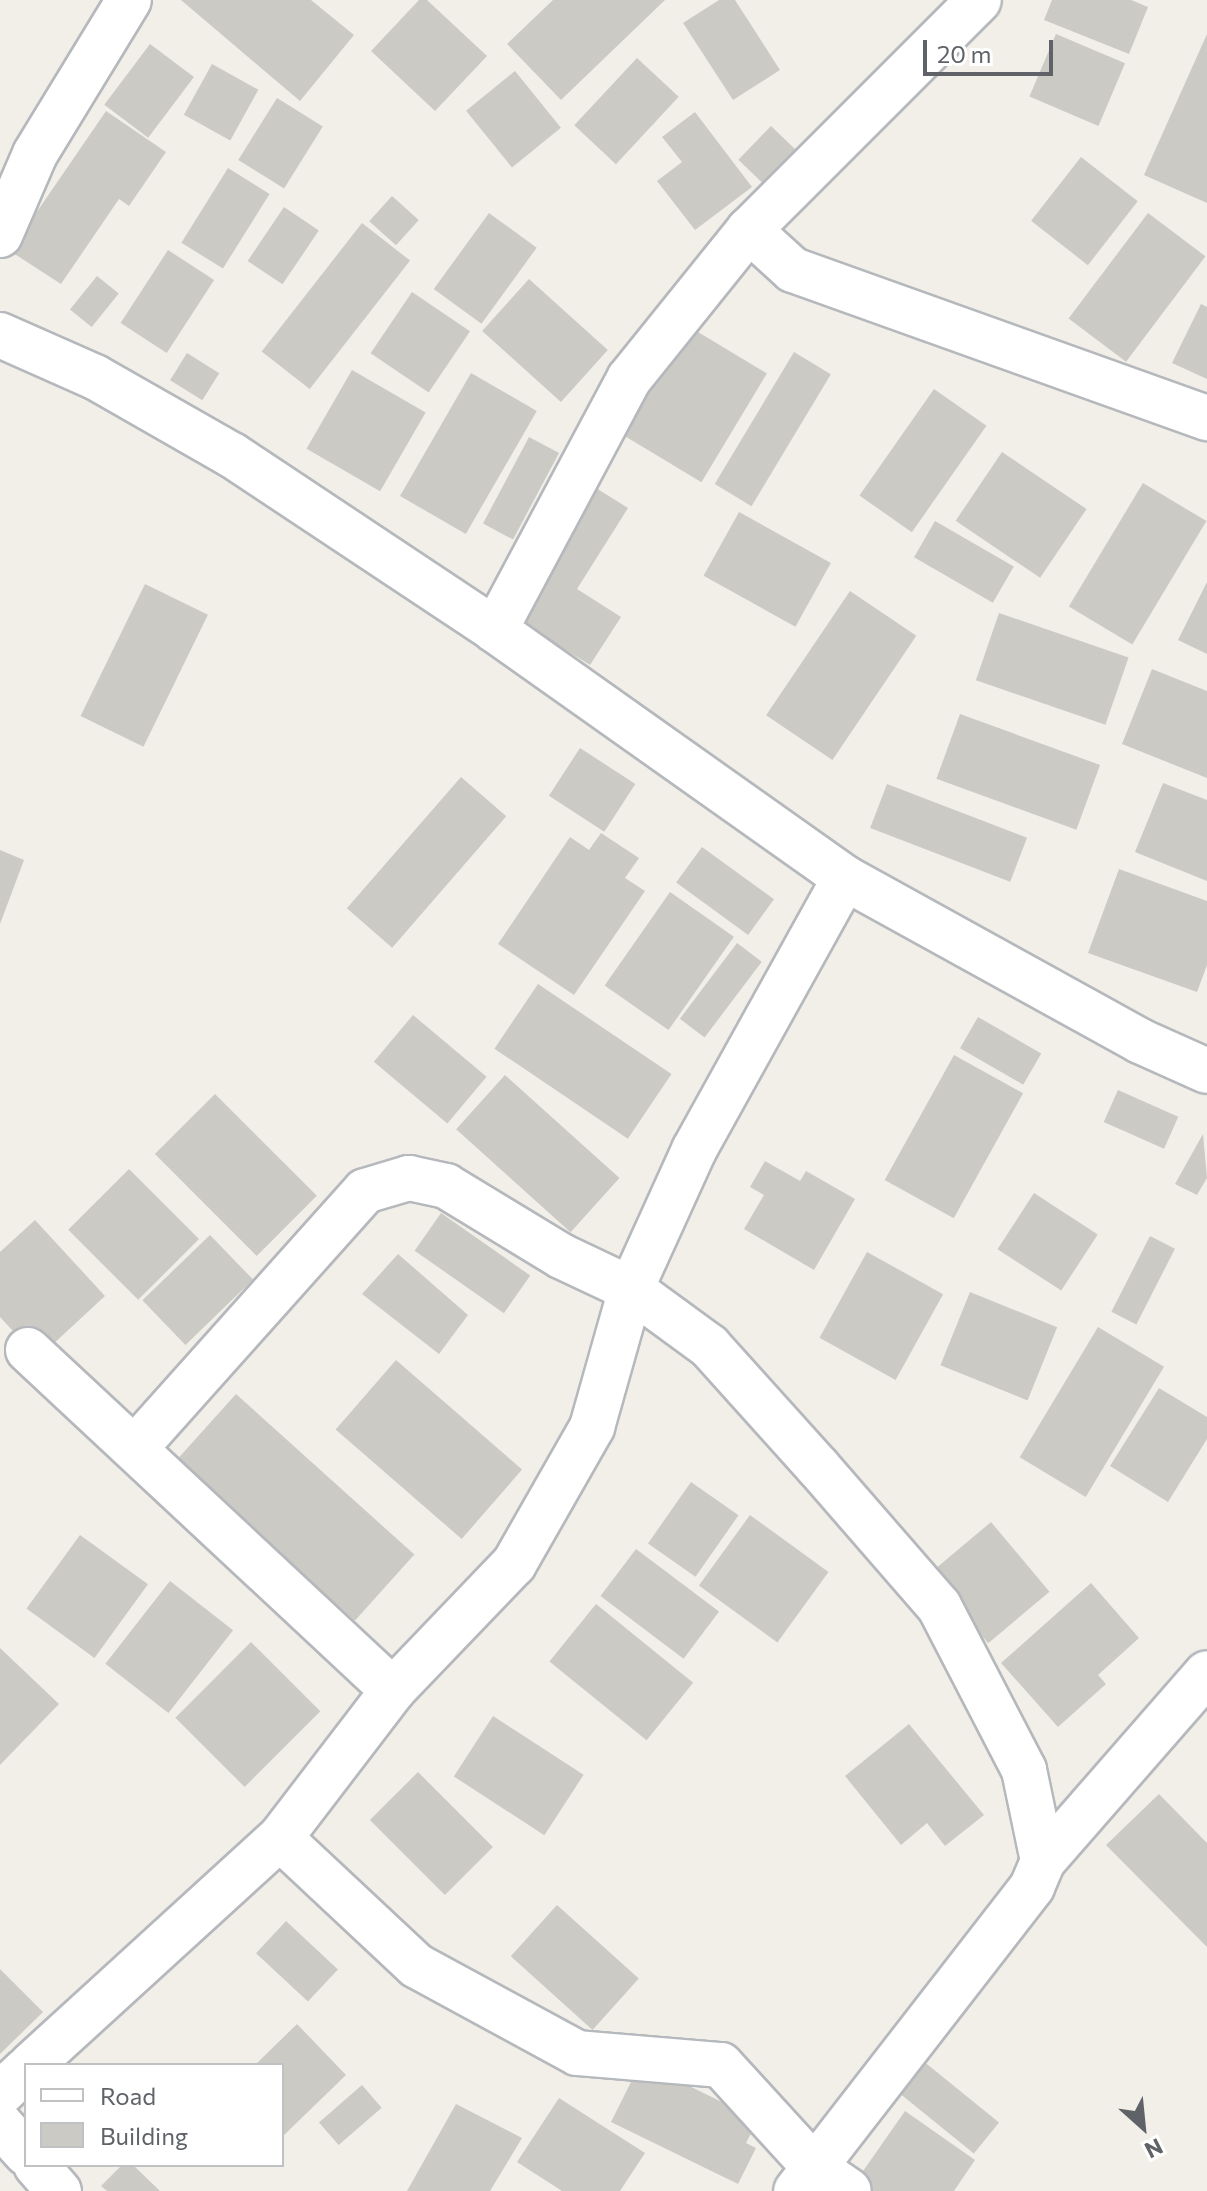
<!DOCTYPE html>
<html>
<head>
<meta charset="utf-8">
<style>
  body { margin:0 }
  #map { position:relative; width:1207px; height:2191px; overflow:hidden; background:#f1efe8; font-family:Commissioner,sans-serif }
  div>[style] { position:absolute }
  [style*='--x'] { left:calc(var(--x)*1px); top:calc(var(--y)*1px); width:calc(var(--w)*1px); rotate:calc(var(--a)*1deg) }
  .building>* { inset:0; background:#cccac5; transform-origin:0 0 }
  .roads { filter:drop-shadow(2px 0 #b5b8bc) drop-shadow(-2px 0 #b5b8bc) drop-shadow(0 2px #b5b8bc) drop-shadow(0 -2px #b5b8bc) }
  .minor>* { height:44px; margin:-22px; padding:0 22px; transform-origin:22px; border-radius:22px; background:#fff }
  span { translate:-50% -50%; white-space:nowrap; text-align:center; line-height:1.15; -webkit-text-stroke:8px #fff; paint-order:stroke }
  .legend { position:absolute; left:24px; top:2063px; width:260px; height:104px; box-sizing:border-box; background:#fff; border:2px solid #bfc1c3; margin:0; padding:10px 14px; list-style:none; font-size:24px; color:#5f6368 }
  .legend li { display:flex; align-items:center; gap:16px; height:40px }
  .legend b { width:40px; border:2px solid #bfc1c3 }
  .north { position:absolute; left:1103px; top:2087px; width:80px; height:80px; -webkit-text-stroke:6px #fff; paint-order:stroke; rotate:153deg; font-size:22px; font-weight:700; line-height:32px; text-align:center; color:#5f6368 }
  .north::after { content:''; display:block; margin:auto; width:28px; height:36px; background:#5f6368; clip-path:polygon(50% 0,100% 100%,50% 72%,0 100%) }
  .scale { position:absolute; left:923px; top:40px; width:130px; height:36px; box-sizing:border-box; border:4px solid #5f6368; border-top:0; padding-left:10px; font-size:24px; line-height:28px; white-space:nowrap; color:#5f6368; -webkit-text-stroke:6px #fff; paint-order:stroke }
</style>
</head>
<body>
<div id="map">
  <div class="building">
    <div style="clip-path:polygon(181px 0,311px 0,354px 35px,300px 101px)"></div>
    <div style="clip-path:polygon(419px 0,427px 0,487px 56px,435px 111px,371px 51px)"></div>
    <div style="clip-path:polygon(553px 0,665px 0,561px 100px,507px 44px)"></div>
    <div style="clip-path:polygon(719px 0,735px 0,780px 70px,733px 100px,683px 23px)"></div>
    <div style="clip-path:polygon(1052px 0,1131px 0,1148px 7px,1129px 54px,1044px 20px)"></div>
    <div style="left:1056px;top:34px;width:75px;height:68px;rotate:23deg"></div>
    <div style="clip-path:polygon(1207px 34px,1207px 203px,1144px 175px)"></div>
    <div style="left:150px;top:44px;width:55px;height:76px;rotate:37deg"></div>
    <div style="left:637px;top:58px;width:57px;height:92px;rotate:43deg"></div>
    <div style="left:212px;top:64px;width:53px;height:58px;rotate:29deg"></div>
    <div style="left:515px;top:71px;width:73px;height:63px;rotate:51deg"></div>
    <div style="left:277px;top:98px;width:54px;height:73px;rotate:32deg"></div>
    <div style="clip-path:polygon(106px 111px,166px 152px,129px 206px,119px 199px,61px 284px,10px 251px)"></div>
    <div style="clip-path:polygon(695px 112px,752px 187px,695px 230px,657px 181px,682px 162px,662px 137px)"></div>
    <div style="left:771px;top:126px;width:35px;height:47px;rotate:44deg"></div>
    <div style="left:1081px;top:157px;width:72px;height:81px;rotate:38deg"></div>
    <div style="left:228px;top:168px;width:49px;height:88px;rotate:32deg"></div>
    <div style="left:392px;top:196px;width:36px;height:34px;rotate:42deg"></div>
    <div style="left:284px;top:207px;width:42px;height:65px;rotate:34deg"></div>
    <div style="left:489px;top:213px;width:59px;height:94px;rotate:36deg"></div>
    <div style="left:1148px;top:213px;width:72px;height:132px;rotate:37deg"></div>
    <div style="left:362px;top:223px;width:61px;height:163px;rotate:38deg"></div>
    <div style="left:168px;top:250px;width:55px;height:87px;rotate:33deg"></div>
    <div style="left:97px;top:276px;width:28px;height:43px;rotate:39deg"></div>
    <div style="left:529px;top:279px;width:106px;height:70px;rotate:42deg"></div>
    <div style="left:412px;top:292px;width:70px;height:74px;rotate:34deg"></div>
    <div style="clip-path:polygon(1201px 304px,1207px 307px,1207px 379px,1172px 363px)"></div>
    <div style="left:688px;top:326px;width:92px;height:127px;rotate:31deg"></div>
    <div style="left:794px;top:352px;width:43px;height:154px;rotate:31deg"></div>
    <div style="left:187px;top:353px;width:38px;height:32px;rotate:32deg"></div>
    <div style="left:352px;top:370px;width:85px;height:91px;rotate:30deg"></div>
    <div style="left:471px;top:373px;width:76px;height:142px;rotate:30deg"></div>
    <div style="left:934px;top:389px;width:64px;height:130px;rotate:35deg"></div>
    <div style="left:529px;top:437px;width:34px;height:98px;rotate:28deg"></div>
    <div style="left:1002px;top:452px;width:102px;height:83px;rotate:34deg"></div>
    <div style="left:1143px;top:483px;width:74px;height:144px;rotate:31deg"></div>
    <div style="clip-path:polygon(596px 488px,628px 508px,577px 589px,621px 617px,590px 665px,514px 618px)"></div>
    <div style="left:739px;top:512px;width:105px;height:73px;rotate:29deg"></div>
    <div style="left:935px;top:521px;width:91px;height:42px;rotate:30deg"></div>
    <div style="clip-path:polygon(1207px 582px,1207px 654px,1178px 640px)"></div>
    <div style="left:145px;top:584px;width:70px;height:147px;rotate:26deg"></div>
    <div style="left:850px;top:591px;width:80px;height:150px;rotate:34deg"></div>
    <div style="left:999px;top:613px;width:137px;height:71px;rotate:19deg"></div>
    <div style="clip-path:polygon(1152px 669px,1207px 691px,1207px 778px,1122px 744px)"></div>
    <div style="left:960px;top:714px;width:149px;height:69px;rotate:20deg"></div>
    <div style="left:580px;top:748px;width:66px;height:57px;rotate:33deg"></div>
    <div style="left:461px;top:777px;width:60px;height:174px;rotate:41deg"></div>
    <div style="clip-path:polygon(1163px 783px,1207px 800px,1207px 881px,1135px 852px)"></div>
    <div style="left:887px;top:784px;width:150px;height:47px;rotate:21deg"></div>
    <div style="clip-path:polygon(601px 833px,639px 858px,625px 878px,645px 891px,574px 995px,498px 944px,570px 837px,589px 850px)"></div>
    <div style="left:702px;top:847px;width:89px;height:44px;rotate:36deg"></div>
    <div style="clip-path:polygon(0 850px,24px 860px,0 924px)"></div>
    <div style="clip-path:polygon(1119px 869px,1207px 901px,1207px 965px,1197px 992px,1088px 953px)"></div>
    <div style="left:670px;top:892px;width:78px;height:114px;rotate:35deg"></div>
    <div style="left:737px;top:943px;width:31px;height:95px;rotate:37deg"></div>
    <div style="left:538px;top:984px;width:161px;height:78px;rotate:34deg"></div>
    <div style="left:413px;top:1015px;width:96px;height:61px;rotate:40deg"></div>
    <div style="left:978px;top:1017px;width:73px;height:36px;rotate:30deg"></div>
    <div style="left:954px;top:1055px;width:79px;height:143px;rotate:29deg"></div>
    <div style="left:505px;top:1075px;width:154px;height:73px;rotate:42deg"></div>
    <div style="left:1118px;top:1090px;width:66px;height:35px;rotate:24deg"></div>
    <div style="left:215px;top:1094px;width:144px;height:85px;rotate:45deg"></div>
    <div style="clip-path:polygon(1203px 1134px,1207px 1178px,1197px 1195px,1175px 1184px)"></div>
    <div style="clip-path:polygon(765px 1161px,800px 1181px,806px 1171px,855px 1199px,814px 1270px,744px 1229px,764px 1195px,750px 1187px)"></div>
    <div style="left:129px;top:1169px;width:99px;height:86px;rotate:45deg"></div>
    <div style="left:1034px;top:1193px;width:76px;height:67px;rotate:33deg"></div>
    <div style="left:441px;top:1213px;width:109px;height:46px;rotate:35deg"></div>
    <div style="clip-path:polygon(35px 1220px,105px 1296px,38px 1358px,0 1317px,0 1252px)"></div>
    <div style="left:210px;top:1235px;width:62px;height:94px;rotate:46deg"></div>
    <div style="left:1150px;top:1236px;width:28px;height:85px;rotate:27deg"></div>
    <div style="left:867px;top:1252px;width:87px;height:98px;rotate:29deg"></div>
    <div style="clip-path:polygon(398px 1254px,468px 1315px,439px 1354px,362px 1294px)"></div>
    <div style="left:970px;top:1292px;width:94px;height:79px;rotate:22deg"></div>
    <div style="left:1098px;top:1327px;width:77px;height:152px;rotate:31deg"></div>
    <div style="left:396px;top:1360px;width:167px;height:92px;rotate:41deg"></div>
    <div style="clip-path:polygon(1159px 1388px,1207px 1417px,1207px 1439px,1168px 1502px,1110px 1466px)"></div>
    <div style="left:236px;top:1394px;width:240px;height:89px;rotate:42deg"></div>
    <div style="left:691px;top:1482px;width:58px;height:75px;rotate:35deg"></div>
    <div style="left:750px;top:1515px;width:97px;height:87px;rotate:36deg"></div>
    <div style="left:991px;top:1522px;width:91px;height:80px;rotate:50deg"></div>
    <div style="left:80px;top:1535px;width:84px;height:91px;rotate:36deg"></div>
    <div style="left:636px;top:1549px;width:104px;height:59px;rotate:37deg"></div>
    <div style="left:170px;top:1581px;width:80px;height:105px;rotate:38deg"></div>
    <div style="clip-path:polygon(1091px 1583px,1139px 1638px,1098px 1675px,1106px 1684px,1058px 1727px,1001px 1663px)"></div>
    <div style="left:596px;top:1604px;width:125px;height:74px;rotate:39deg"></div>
    <div style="left:251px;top:1642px;width:98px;height:107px;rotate:45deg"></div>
    <div style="clip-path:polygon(0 1648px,59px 1704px,0 1765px)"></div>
    <div style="left:493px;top:1716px;width:108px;height:72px;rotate:33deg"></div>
    <div style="clip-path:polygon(909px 1724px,984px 1815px,945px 1846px,927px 1823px,901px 1845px,845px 1776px)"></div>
    <div style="left:418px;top:1772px;width:106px;height:68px;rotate:45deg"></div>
    <div style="clip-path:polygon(1159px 1794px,1207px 1843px,1207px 1947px,1106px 1845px)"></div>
    <div style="left:557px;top:1905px;width:110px;height:69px;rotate:42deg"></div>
    <div style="left:286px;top:1921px;width:71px;height:44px;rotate:43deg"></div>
    <div style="clip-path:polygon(0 1969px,43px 2012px,0 2054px)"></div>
    <div style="clip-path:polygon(297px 2024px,346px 2075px,282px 2137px,282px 2065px,255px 2065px)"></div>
    <div style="left:912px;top:2052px;width:112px;height:40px;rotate:39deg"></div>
    <div style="clip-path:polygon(641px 2062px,758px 2120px,746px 2143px,756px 2148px,738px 2184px,611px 2122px)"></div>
    <div style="left:362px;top:2085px;width:30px;height:57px;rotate:49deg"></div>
    <div style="clip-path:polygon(559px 2098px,645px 2153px,620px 2191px,562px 2191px,517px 2162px)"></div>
    <div style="clip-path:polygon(456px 2104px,522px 2138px,490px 2191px,407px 2191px)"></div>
    <div style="clip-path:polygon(905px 2111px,975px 2160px,954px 2191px,864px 2191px,854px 2184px)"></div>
    <div style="clip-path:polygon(122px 2165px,133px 2165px,160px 2191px,107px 2191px,101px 2186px)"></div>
  </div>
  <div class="roads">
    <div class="minor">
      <div style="--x:749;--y:230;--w:59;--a:42.3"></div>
      <div style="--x:793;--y:270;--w:440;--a:19.7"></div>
      <div style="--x:0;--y:235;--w:88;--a:-66.6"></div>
      <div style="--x:35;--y:154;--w:180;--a:-58.6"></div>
      <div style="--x:0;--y:335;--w:104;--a:23.9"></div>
      <div style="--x:95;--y:377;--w:158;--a:29.7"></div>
      <div style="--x:232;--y:455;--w:316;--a:33.6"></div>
      <div style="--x:495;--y:630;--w:429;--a:35.3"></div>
      <div style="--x:845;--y:878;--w:337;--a:28.9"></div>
      <div style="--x:1140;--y:1041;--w:73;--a:24.1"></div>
      <div style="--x:495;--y:630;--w:285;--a:-61.9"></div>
      <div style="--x:629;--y:379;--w:191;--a:-51.2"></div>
      <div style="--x:749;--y:230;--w:325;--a:-45"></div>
      <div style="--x:28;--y:1350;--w:499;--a:43"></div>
      <div style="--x:136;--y:1447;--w:343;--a:-48.2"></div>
      <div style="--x:365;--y:1191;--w:46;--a:-16.5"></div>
      <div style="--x:409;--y:1178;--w:38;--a:12"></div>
      <div style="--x:446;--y:1186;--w:135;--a:31.3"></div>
      <div style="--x:561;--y:1256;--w:77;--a:25.2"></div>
      <div style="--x:631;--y:1289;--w:97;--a:36.2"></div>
      <div style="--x:709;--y:1346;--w:163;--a:48"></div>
      <div style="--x:818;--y:1467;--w:184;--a:49"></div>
      <div style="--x:939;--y:1606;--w:185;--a:62.6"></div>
      <div style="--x:1024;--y:1770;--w:93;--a:78.2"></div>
      <div style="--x:1043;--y:1861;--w:28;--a:113"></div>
      <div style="--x:1032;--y:1887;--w:385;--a:127.8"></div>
      <div style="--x:280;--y:1838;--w:187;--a:43.1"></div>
      <div style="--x:417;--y:1966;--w:182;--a:28.5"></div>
      <div style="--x:577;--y:2053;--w:144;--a:4.8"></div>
      <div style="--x:721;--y:2065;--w:138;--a:47.6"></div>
      <div style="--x:814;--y:2167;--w:42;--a:34.4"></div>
      <div style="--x:1043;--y:1861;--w:249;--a:-48.9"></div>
      <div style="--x:31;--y:2065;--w:337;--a:-42.4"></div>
      <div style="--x:280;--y:1838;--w:186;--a:-52.6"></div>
      <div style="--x:393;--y:1690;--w:175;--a:-46.2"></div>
      <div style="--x:514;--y:1564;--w:158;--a:-60.3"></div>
      <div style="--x:592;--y:1427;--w:143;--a:-74.2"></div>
      <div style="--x:631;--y:1289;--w:153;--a:-65.6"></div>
      <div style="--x:694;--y:1150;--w:311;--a:-61"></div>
      <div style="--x:0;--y:2094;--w:35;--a:-43"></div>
      <div style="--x:0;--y:2124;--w:39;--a:48"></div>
      <div style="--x:36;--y:2165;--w:35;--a:49"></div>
    </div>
  </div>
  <ul class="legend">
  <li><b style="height:10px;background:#fff"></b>Road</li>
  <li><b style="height:22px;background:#cccac5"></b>Building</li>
  </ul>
  <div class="north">N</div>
  <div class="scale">20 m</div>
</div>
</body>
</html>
